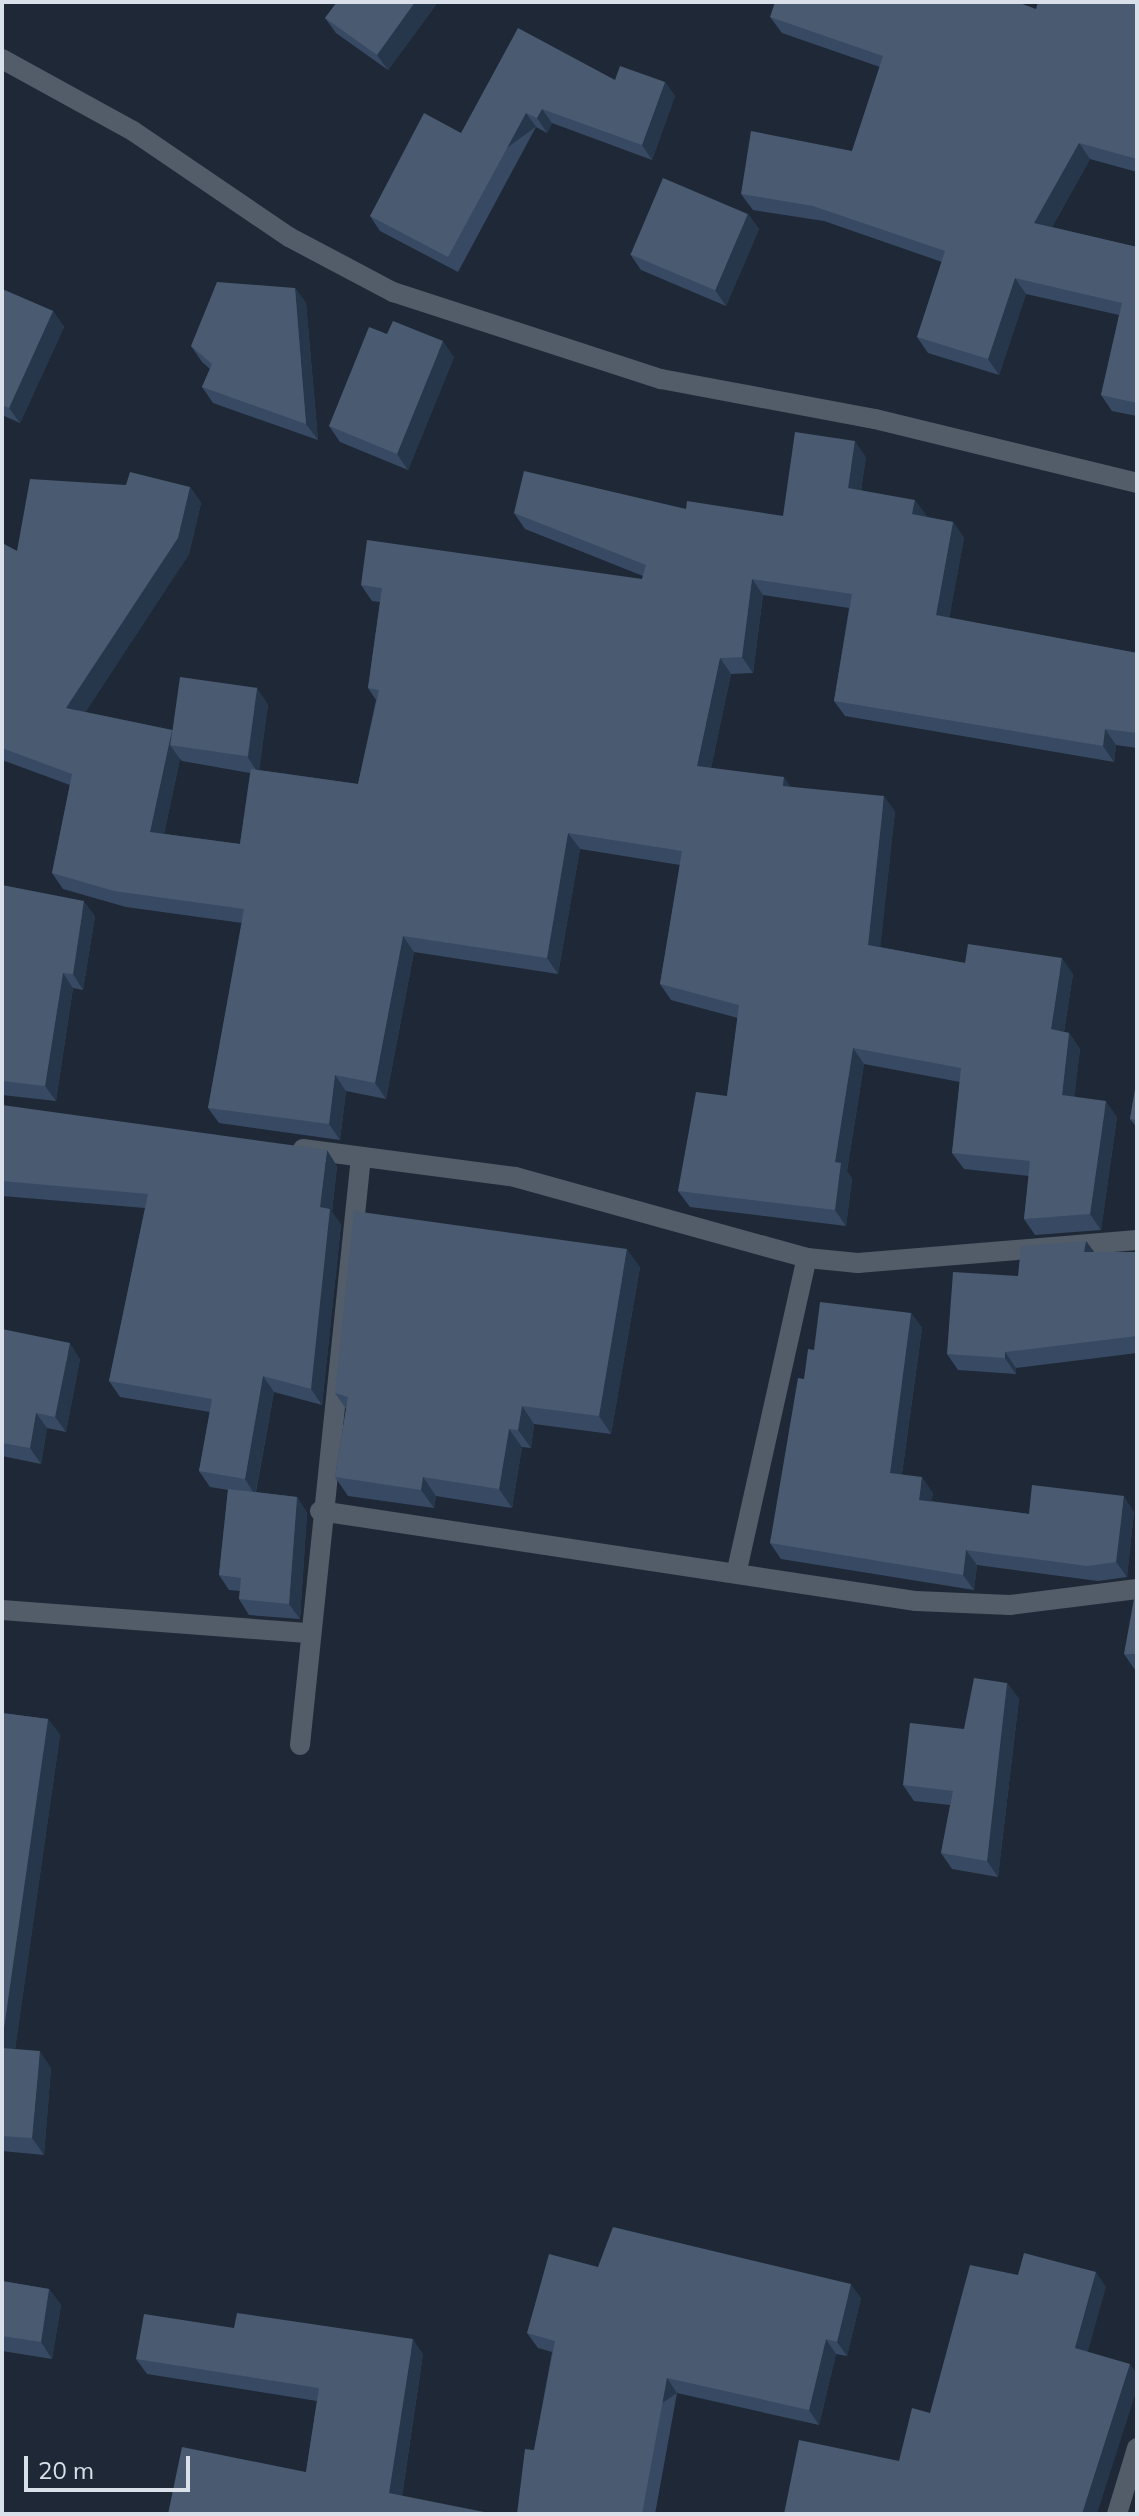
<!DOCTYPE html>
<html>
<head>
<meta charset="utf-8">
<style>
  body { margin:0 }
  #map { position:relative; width:1139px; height:2516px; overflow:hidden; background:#1e2836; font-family:Mulish,sans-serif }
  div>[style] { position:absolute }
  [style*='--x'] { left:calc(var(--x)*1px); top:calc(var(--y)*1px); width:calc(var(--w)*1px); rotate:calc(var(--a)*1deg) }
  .minor>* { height:20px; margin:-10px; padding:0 10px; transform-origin:10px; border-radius:10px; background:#535c69 }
  .wall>* { inset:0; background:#384a63 }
  .shaded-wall>* { inset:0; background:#26364b; transform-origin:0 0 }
  .building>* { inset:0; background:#495a71; transform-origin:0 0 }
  span { translate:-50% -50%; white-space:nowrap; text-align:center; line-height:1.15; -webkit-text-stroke:6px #1e2836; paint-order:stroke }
  .frame { position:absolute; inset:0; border:4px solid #d9e0e9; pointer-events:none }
  .scale { position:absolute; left:24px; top:2456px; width:166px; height:36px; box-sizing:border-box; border:4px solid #d9e0e9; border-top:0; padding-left:10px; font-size:24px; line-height:28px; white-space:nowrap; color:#d9e0e9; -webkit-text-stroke:6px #1e2836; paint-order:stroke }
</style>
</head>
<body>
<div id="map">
  <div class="minor">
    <div style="--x:2;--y:59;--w:149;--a:28.8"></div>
    <div style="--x:133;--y:131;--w:189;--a:34.2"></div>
    <div style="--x:289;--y:237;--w:118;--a:27.9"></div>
    <div style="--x:393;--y:292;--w:282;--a:18"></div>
    <div style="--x:661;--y:379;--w:218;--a:10.6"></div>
    <div style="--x:875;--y:419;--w:270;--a:13.7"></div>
    <div style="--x:303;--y:1149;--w:214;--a:7.5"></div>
    <div style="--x:515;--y:1177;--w:303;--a:15.5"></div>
    <div style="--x:807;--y:1258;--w:51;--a:5.6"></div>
    <div style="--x:858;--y:1263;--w:280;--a:-4.7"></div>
    <div style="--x:320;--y:1511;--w:603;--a:8.59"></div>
    <div style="--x:916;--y:1601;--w:94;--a:2.4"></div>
    <div style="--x:1010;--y:1605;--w:128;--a:-7.2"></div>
    <div style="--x:737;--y:1570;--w:320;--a:-77.4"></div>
    <div style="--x:2;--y:1610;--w:309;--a:4.3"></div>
    <div style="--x:300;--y:1745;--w:591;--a:-84.08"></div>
    <div style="--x:1117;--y:2514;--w:69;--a:-73.1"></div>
  </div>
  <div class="wall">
    <div style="clip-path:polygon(337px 2px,438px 2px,388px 70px,336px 33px,325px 18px)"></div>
    <div style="clip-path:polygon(1137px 2px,1137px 172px,1090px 159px,1052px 227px,1137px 247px,1137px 416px,1112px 411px,1101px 395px,1119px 315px,1026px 294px,999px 375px,928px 353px,917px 337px,942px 262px,824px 221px,753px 210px,741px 194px,852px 151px,880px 67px,782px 33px,770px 17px,1036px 9px)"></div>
    <div style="clip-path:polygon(615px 80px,665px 82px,675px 96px,652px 160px,552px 123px,547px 133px,536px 127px,458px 272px,380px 231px,370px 216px,461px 133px)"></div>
    <div style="clip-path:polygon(748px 214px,759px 229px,726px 306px,641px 270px,630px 254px)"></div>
    <div style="clip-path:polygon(295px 288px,306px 303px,318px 440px,213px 403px,202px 387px,210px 369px,202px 362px,191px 346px)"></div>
    <div style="clip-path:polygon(2px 289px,53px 311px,64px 327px,20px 423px,2px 415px)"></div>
    <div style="clip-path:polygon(387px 334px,454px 357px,408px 470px,340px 442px,329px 426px)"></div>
    <div style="clip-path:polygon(evenodd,866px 457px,861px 490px,926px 517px,953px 522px,964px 538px,949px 618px,1137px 653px,1137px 748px,1116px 745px,1114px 762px,845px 716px,834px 701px,849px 608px,763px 595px,753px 673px,731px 674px,711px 768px,895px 811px,880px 947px,965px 963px,1073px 974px,1064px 1032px,1069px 1033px,1080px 1049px,1074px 1096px,1117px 1117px,1101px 1230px,1035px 1235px,1024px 1219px,1029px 1176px,964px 1169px,952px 1153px,960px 1082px,864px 1064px,847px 1171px,852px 1179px,846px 1226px,690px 1207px,678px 1191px,727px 1096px,738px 1018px,671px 1000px,660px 984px,680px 865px,580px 849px,558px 974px,414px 952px,386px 1099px,346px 1091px,340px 1140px,219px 1123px,208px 1108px,242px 923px,126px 907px,63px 889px,52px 873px,70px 785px,2px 760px,2px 543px,17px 551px,190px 487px,201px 503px,189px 554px,85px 712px,172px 730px,268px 704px,259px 770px,358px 784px,376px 700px,368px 688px,380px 602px,372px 601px,361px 585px,642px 579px,643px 576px,525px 529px,514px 513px,686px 509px,783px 516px,866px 457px,180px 759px,182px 761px,250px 773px,240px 844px,164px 834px,180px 759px)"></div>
    <div style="clip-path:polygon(2px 885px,95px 916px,83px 990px,73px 988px,56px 1101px,2px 1095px)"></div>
    <div style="clip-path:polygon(1137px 1078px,1137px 1128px,1130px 1119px)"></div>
    <div style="clip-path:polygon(2px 1105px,337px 1166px,332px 1212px,341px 1225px,322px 1405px,274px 1392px,256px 1492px,297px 1497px,307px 1513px,300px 1619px,249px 1615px,239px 1599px,240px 1591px,229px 1590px,219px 1575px,228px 1490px,210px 1487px,199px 1471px,210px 1412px,120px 1397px,109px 1381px,145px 1208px,2px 1196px)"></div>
    <div style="clip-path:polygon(1086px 1241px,1094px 1252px,1137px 1252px,1137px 1353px,1016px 1368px,1016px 1374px,958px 1370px,947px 1354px,1018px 1276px)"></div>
    <div style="clip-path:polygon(640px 1267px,611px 1434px,534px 1424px,531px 1448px,522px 1447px,512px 1508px,436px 1496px,434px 1508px,348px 1496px,335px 1477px,346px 1409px,335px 1393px)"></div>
    <div style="clip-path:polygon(911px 1313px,922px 1328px,902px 1474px,933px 1493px,931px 1501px,1029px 1514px,1134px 1512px,1127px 1577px,1098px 1581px,977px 1565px,974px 1590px,781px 1559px,770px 1543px,804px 1379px,814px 1350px)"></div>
    <div style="clip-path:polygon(2px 1329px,80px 1359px,66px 1432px,47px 1428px,41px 1464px,2px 1456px)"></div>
    <div style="clip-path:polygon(1124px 1654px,1137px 1654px,1137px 1670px,1135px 1670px)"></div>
    <div style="clip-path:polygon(1007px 1683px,1019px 1699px,998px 1877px,952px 1869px,941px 1853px,950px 1805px,914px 1801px,903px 1785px,964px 1729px)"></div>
    <div style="clip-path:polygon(2px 1713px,48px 1719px,60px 1735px,15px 2049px,51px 2068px,44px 2155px,2px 2151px)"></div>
    <div style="clip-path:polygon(598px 2267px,861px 2298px,847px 2356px,836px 2354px,819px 2425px,677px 2393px,655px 2514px,517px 2514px,534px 2450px,552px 2352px,538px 2348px,527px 2333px)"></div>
    <div style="clip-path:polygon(2px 2281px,49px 2289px,61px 2305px,52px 2359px,2px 2351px)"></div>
    <div style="clip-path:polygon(234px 2328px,423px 2354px,402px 2496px,168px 2514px,306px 2472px,317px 2401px,147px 2374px,136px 2359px)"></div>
  </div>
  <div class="shaded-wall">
    <div style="clip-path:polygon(415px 2px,438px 2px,388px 70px,377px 55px)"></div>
    <div style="clip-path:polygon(665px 82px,675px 96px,652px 160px,642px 145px)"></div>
    <div style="clip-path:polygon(542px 109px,552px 123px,547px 133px,537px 118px)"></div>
    <div style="left:526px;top:113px;width:17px;height:164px;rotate:54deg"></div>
    <div style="clip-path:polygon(1079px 143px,1090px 159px,1045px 239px,1034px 223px)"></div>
    <div style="clip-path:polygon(748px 214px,759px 229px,726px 306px,715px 290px)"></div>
    <div style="clip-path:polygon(1015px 278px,1026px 294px,999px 375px,988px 359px)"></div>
    <div style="clip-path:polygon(295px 288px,306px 303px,318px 440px,306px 424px)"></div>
    <div style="clip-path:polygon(53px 311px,64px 327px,20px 423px,9px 408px)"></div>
    <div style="clip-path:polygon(443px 341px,454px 357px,408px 470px,397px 454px)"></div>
    <div style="clip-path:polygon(855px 441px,866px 457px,859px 504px,848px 488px)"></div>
    <div style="clip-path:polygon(190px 487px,201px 503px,189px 554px,78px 724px,66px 708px)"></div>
    <div style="clip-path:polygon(915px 500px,927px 516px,923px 530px,912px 514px)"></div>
    <div style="clip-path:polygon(953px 522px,964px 538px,947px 631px,936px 615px)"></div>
    <div style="clip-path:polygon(752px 579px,763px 595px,753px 673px,742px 657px)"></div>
    <div style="clip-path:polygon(720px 658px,731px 674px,708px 782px,697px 766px)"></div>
    <div style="clip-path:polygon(257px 688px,268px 704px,259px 774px,248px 758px)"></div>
    <div style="clip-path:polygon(1105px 729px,1116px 745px,1114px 762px,1103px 746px)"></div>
    <div style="clip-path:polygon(172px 730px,170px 745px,180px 759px,161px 848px,150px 832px)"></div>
    <div style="clip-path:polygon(784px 777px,795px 793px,783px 786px)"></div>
    <div style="clip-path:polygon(884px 796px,895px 811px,879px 961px,868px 945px)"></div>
    <div style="clip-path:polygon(568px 833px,580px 849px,558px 974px,547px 958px)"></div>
    <div style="clip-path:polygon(84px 901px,95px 916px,83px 990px,73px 974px)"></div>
    <div style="clip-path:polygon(403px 936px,414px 952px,386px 1099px,375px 1083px)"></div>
    <div style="clip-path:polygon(1062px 958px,1073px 974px,1062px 1045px,1051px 1029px)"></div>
    <div style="clip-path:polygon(63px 973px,73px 988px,56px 1101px,45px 1086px)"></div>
    <div style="clip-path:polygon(1069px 1033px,1080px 1049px,1073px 1111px,1062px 1095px)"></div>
    <div style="clip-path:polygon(853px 1048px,864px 1064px,847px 1171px,852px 1179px,846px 1226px,835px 1210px,835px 1162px)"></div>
    <div style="clip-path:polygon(335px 1075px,346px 1091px,340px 1140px,329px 1124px)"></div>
    <div style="clip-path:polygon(1106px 1101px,1117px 1117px,1101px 1230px,1090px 1214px)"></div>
    <div style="clip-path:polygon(327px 1150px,337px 1166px,332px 1212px,341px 1225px,322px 1405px,311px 1389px,320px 1207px)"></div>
    <div style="clip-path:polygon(1086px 1241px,1097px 1256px,1084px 1252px)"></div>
    <div style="clip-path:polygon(627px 1249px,640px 1267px,611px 1434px,599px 1416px)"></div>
    <div style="clip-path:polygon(911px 1313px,922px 1328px,900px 1488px,890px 1473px)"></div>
    <div style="clip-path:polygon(70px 1343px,80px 1359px,66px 1432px,55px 1417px)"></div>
    <div style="clip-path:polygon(1005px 1352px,1016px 1368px,1016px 1374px,1005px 1358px)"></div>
    <div style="clip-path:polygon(263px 1376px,274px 1392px,255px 1495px,245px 1479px)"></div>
    <div style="clip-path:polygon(522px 1406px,534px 1424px,531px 1448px,518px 1430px)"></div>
    <div style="clip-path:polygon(36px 1413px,47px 1428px,41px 1464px,30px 1448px)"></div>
    <div style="clip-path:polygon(509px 1429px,522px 1447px,512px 1508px,499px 1489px)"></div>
    <div style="clip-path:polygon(423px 1477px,436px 1496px,434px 1508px,421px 1490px)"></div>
    <div style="clip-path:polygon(922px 1477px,933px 1493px,929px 1515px,919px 1500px)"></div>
    <div style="clip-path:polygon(1124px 1496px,1134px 1512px,1127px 1577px,1116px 1562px)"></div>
    <div style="clip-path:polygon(297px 1497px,307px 1513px,300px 1619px,289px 1604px)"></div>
    <div style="clip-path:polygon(966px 1550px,977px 1565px,974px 1590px,963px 1575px)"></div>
    <div style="clip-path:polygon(1007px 1683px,1019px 1699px,998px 1877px,987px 1861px)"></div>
    <div style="clip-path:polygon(48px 1719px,60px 1735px,13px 2064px,2px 2049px,2px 2042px)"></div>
    <div style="clip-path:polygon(40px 2051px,51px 2068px,44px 2155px,32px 2138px)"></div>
    <div style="clip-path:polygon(1096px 2272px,1106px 2287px,1085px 2362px,1075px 2348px)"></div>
    <div style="clip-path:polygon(851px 2284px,861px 2298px,847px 2356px,837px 2342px)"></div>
    <div style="clip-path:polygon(49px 2289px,61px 2305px,52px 2359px,41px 2342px)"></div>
    <div style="clip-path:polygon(413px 2339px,423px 2354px,400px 2508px,389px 2493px)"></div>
    <div style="clip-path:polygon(826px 2339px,836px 2354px,819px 2425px,809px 2410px)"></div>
    <div style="clip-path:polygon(1130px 2364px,1137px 2374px,1137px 2389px,1097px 2514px,1082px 2514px)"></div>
    <div style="left:667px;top:2378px;width:18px;height:138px;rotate:56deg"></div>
  </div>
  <div class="building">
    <div style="clip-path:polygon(337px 2px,415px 2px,377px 55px,325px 18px)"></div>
    <div style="clip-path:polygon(775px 2px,1017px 2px,1036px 9px,1038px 2px,1137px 2px,1137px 159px,1079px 143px,1034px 223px,1137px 247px,1137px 403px,1101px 395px,1122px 303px,1015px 278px,988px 359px,917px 337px,945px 251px,813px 206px,741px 194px,751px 131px,852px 151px,883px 56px,770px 17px)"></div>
    <div style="clip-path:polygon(518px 28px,615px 80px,620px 66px,665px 82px,642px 145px,542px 109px,537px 118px,526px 113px,448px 257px,370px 216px,424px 113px,461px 133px)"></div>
    <div style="left:663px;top:178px;width:92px;height:83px;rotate:23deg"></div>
    <div style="clip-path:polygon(217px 282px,295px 288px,306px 424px,202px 387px,212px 364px,191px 346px)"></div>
    <div style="clip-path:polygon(2px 289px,53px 311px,9px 408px,2px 405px)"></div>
    <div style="clip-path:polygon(393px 321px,443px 341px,397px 454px,329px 426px,369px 327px,387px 334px)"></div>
    <div style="clip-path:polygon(795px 432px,855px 441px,848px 488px,915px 500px,912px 514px,953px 522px,936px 615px,1137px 653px,1137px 733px,1105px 729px,1103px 746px,834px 701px,852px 594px,752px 579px,742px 657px,720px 658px,697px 766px,784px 777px,783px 786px,884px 796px,868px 945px,965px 963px,968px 944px,1062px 958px,1051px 1029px,1069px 1033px,1062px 1095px,1106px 1101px,1090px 1214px,1024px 1219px,1030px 1161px,952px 1153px,961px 1068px,853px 1048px,835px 1162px,841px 1163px,835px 1210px,678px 1191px,696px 1092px,727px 1096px,739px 1005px,660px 984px,682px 851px,568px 833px,547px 958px,403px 936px,375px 1083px,335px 1075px,329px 1124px,208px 1108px,244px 909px,114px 891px,52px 873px,72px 774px,2px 748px,2px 543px,17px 551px,30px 479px,126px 485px,130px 472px,190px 487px,178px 538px,66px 708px,172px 730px,150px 832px,240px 844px,251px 769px,358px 784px,379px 690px,368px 688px,382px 588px,361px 585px,367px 540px,642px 579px,646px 565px,514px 513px,524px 471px,686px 509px,687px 501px,783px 516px)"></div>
    <div style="left:180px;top:677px;width:78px;height:69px;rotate:8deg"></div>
    <div style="clip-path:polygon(2px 885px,84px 901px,73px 974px,63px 973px,45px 1086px,2px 1081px)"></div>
    <div style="clip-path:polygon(1137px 1078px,1137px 1120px,1130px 1119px)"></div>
    <div style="clip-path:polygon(2px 1105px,327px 1150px,320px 1207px,330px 1209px,311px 1389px,263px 1376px,245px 1479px,199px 1471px,212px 1399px,109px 1381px,148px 1194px,2px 1181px)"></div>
    <div style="clip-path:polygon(354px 1211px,627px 1249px,599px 1416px,522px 1406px,518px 1430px,509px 1429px,499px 1489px,423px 1477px,421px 1490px,335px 1477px,348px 1397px,335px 1393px)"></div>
    <div style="clip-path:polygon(1086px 1241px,1084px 1252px,1137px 1252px,1137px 1336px,1005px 1352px,1005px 1358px,947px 1354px,953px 1272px,1018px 1276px,1021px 1246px)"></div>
    <div style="clip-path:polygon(820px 1302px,911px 1313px,890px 1473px,922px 1477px,919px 1500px,1029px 1514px,1032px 1485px,1124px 1496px,1116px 1562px,1087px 1566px,966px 1550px,963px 1575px,770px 1543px,798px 1378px,804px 1379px,808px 1349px,814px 1350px)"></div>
    <div style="clip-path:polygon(2px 1329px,70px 1343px,55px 1417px,36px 1413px,30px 1448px,2px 1443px)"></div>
    <div style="clip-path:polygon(228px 1489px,297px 1497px,289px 1604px,239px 1599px,241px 1578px,219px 1575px)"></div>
    <div style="clip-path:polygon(1137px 1582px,1137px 1654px,1124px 1654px)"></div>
    <div style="clip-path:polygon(974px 1678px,1007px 1683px,987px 1861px,941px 1853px,953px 1791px,903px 1785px,910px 1723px,964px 1729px)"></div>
    <div style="clip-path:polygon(2px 1713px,48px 1719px,2px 2042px)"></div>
    <div style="clip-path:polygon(2px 2048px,40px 2051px,32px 2138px,2px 2136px)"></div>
    <div style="clip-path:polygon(613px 2227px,851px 2284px,837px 2342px,826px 2339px,809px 2410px,667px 2378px,642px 2514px,517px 2514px,525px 2449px,534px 2450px,555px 2341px,527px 2333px,549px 2254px,598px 2267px)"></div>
    <div style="clip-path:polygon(1024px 2253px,1096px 2272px,1075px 2348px,1130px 2364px,1082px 2514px,784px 2514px,799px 2440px,899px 2461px,912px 2408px,930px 2413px,970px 2265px,1018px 2275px)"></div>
    <div style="clip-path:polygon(2px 2281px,49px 2289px,41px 2342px,2px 2336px)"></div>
    <div style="clip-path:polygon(237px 2313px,413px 2339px,389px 2493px,494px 2514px,168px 2514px,182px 2447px,306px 2472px,319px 2388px,136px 2359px,144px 2314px,234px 2328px)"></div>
  </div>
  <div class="frame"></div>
  <div class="scale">20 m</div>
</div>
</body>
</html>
